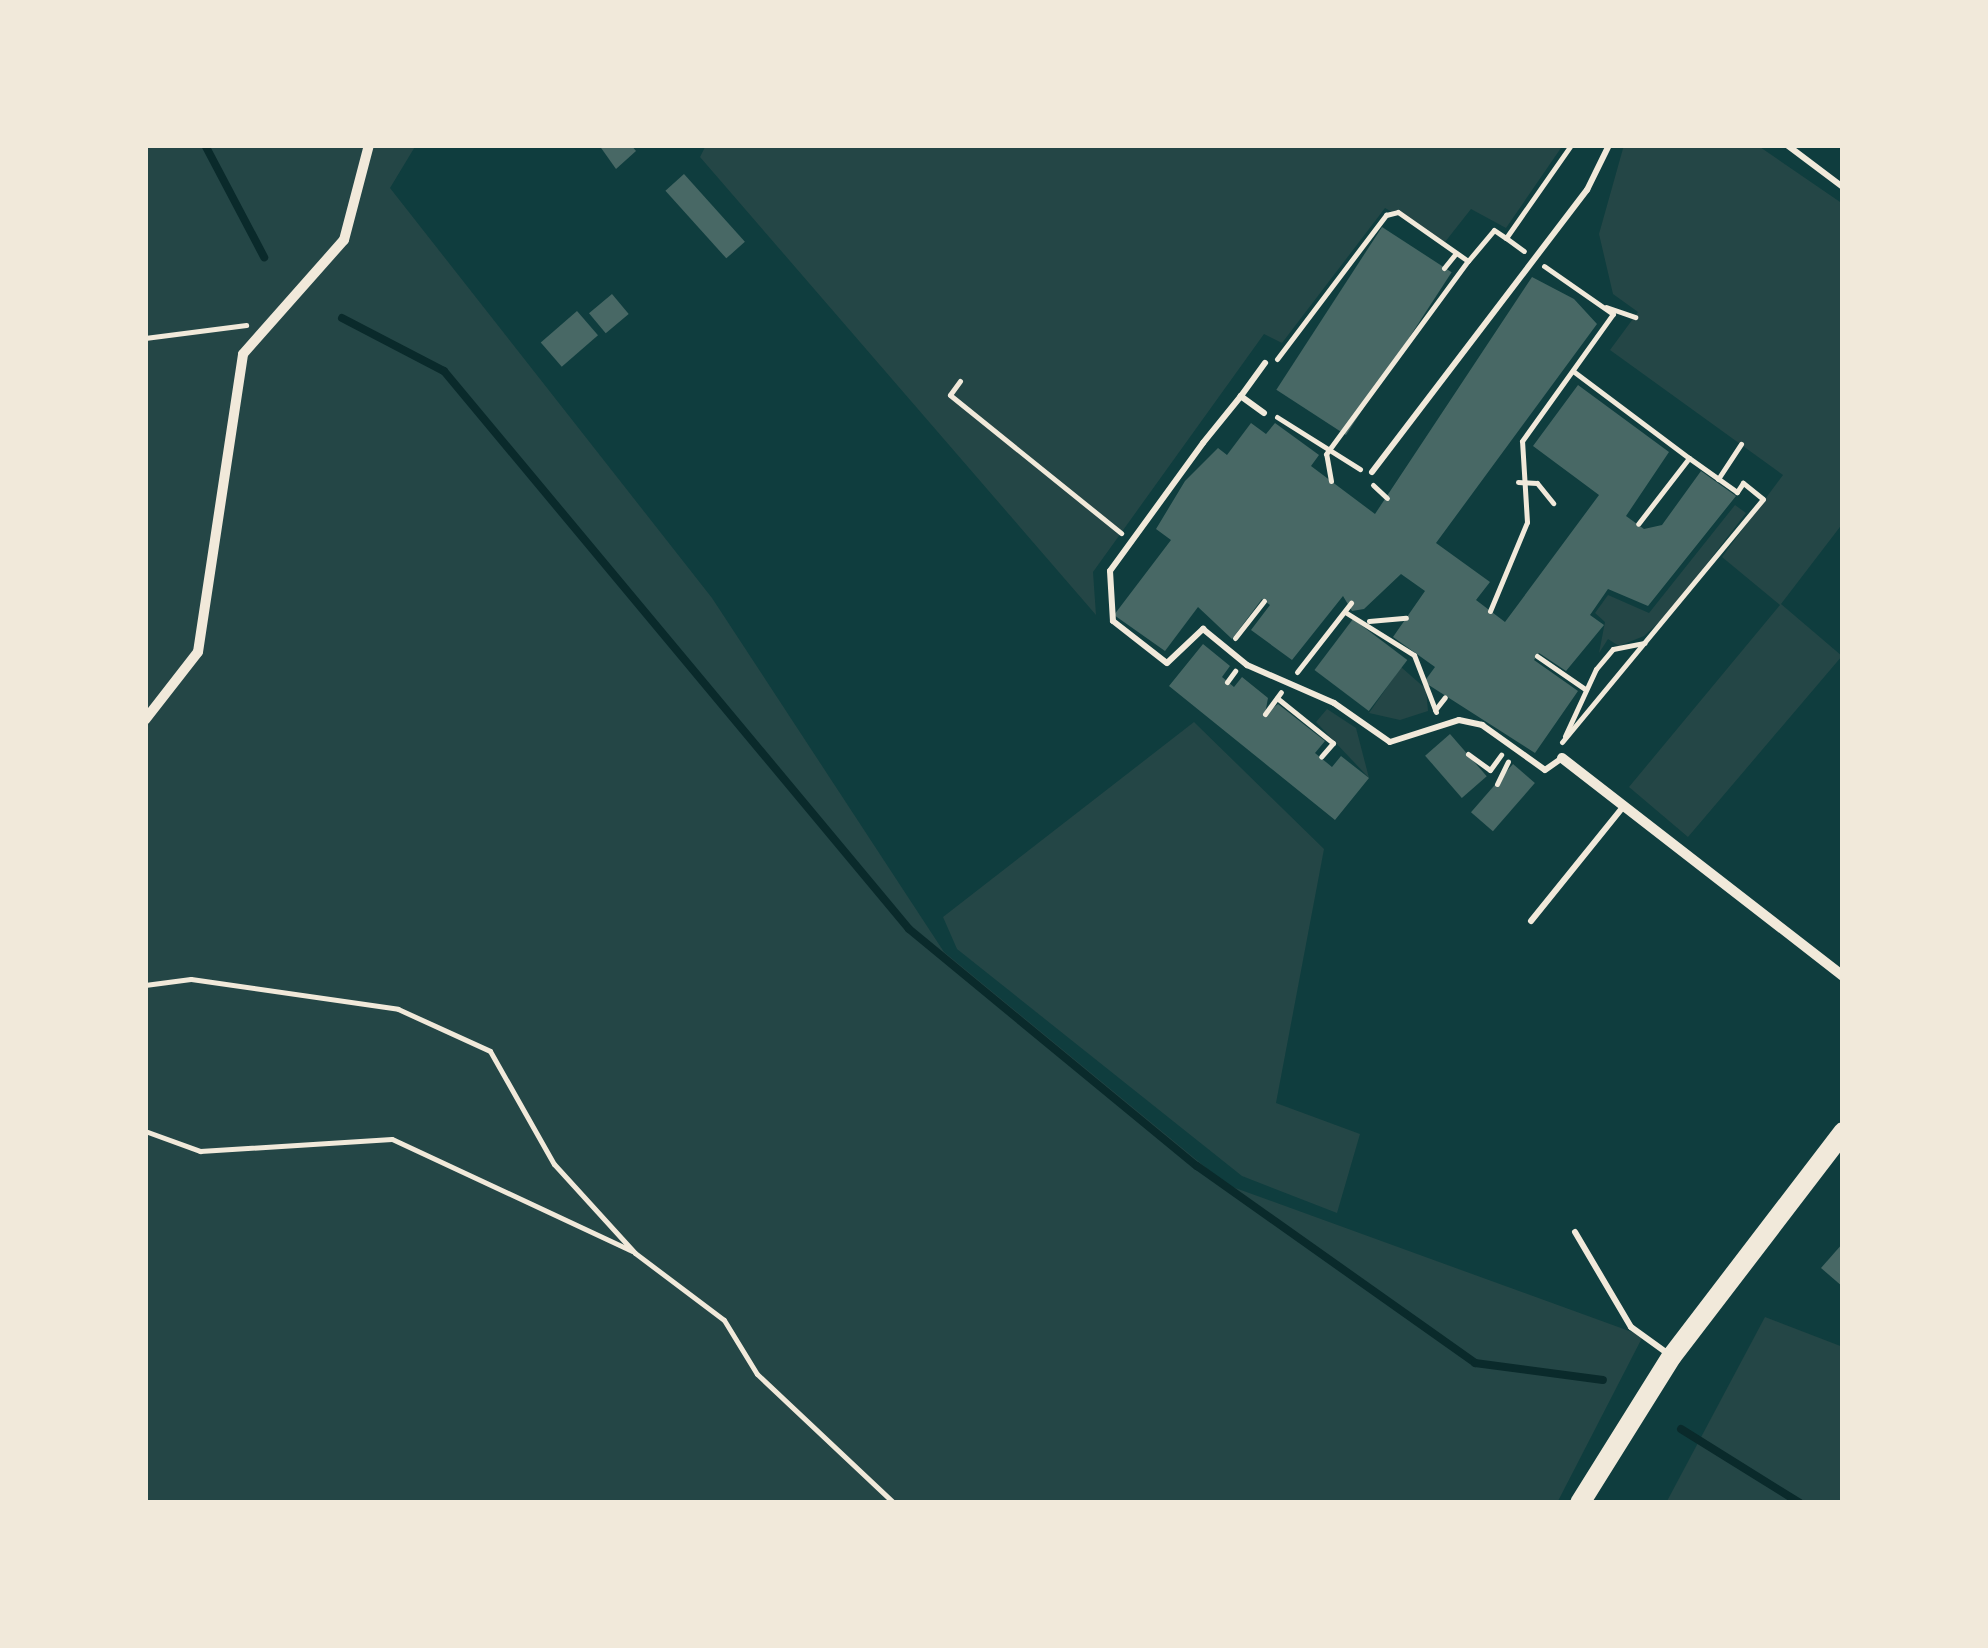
<!DOCTYPE html>
<html>
<head>
<meta charset="utf-8">
<style>
  body { margin:0 }
  #map { position:relative; width:1988px; height:1648px; overflow:hidden; background:#0f3d3e; font-family:"Asap Condensed",sans-serif }
  div>[style] { position:absolute }
  [style*='--x'] { left:calc(var(--x)*1px); top:calc(var(--y)*1px); width:calc(var(--w)*1px); rotate:calc(var(--a)*1deg) }
  .green>* { inset:0; background:#244646 }
  .stream>* { height:8px; margin:-4px; padding:0 4px; transform-origin:4px; border-radius:4px; background:#0a2a2b }
  .building>* { inset:0; background:#486865; transform-origin:0 0 }
  .path>* { height:5px; margin:-2.5px; padding:0 2.5px; transform-origin:2.5px; border-radius:2.5px; background:#f1e9da }
  .service>* { height:6px; margin:-3px; padding:0 3px; transform-origin:3px; border-radius:3px; background:#f1e9da }
  .minor>* { height:10px; margin:-5px; padding:0 5px; transform-origin:5px; border-radius:5px; background:#f1e9da }
  .trunk>* { height:20px; margin:-10px; padding:0 10px; transform-origin:10px; border-radius:10px; background:#f1e9da }
  span { translate:-50% -50%; white-space:nowrap; text-align:center; line-height:1.15; -webkit-text-stroke:8px #f1e9da; paint-order:stroke }
  .frame { position:absolute; inset:0; border:148px solid #f1e9da; pointer-events:none }
</style>
</head>
<body>
<div id="map">
  <div class="green">
    <div style="clip-path:polygon(145px 145px,416px 145px,390px 188px,712px 598px,944px 952px,1227px 1185px,1643px 1336px,1557px 1503px,145px 1503px)"></div>
    <div style="clip-path:polygon(706px 145px,1563px 145px,1506px 228px,1471px 209px,1445px 242px,1385px 208px,1282px 343px,1264px 334px,1093px 572px,1096px 615px,700px 157px)"></div>
    <div style="clip-path:polygon(1624px 145px,1757px 145px,1843px 204px,1843px 523px,1781px 604px,1842px 656px,1688px 837px,1629px 787px,1780px 605px,1722px 557px,1783px 475px,1610px 350px,1638px 312px,1613px 294px,1599px 234px)"></div>
    <div style="clip-path:polygon(1735px 505px,1746px 513px,1668px 614px,1644px 636px,1619px 646px,1608px 639px,1599px 653px,1605px 622px,1595px 613px,1608px 595px,1649px 613px)"></div>
    <div style="clip-path:polygon(1401px 667px,1426px 689px,1428px 711px,1400px 720px,1369px 713px)"></div>
    <div style="clip-path:polygon(1327px 709px,1356px 728px,1369px 778px,1316px 722px)"></div>
    <div style="clip-path:polygon(1194px 722px,1324px 849px,1276px 1103px,1360px 1134px,1337px 1213px,1242px 1176px,957px 949px,943px 917px)"></div>
    <div style="clip-path:polygon(1765px 1317px,1843px 1347px,1843px 1503px,1666px 1503px)"></div>
  </div>
  <div class="stream">
    <div style="--x:205;--y:145;--w:127;--a:62.2"></div>
    <div style="--x:342;--y:318;--w:115;--a:27.5"></div>
    <div style="--x:444;--y:371;--w:726;--a:50.19"></div>
    <div style="--x:909;--y:929;--w:373;--a:39.5"></div>
    <div style="--x:1197;--y:1166;--w:341;--a:35.3"></div>
    <div style="--x:1475;--y:1363;--w:129;--a:7.6"></div>
    <div style="--x:1681;--y:1429;--w:140;--a:31.9"></div>
  </div>
  <div class="building">
    <div style="clip-path:polygon(599px 145px,631px 145px,636px 151px,616px 169px)"></div>
    <div style="left:684px;top:174px;width:91px;height:25px;rotate:48deg"></div>
    <div style="left:1382px;top:227px;width:83px;height:194px;rotate:33deg"></div>
    <div style="clip-path:polygon(1532px 277px,1574px 299px,1597px 324px,1436px 543px,1490px 582px,1476px 600px,1505px 622px,1599px 495px,1533px 446px,1578px 385px,1669px 452px,1626px 516px,1644px 529px,1662px 525px,1701px 471px,1736px 496px,1648px 606px,1608px 589px,1590px 615px,1604px 625px,1566px 671px,1539px 653px,1534px 660px,1578px 691px,1535px 753px,1424px 682px,1435px 667px,1393px 637px,1425px 591px,1401px 574px,1364px 609px,1352px 611px,1343px 596px,1292px 660px,1251px 630px,1270px 605px,1262px 599px,1232px 639px,1198px 607px,1165px 651px,1114px 615px,1171px 540px,1156px 529px,1185px 481px,1218px 448px,1227px 455px,1251px 423px,1266px 434px,1275px 423px,1319px 455px,1311px 466px,1375px 514px)"></div>
    <div style="left:612px;top:294px;width:26px;height:30px;rotate:50deg"></div>
    <div style="left:577px;top:311px;width:32px;height:48px;rotate:49deg"></div>
    <div style="left:1353px;top:619px;width:68px;height:64px;rotate:37deg"></div>
    <div style="clip-path:polygon(1203px 644px,1230px 666px,1222px 677px,1234px 687px,1242px 677px,1268px 698px,1265px 714px,1278px 704px,1325px 741px,1315px 753px,1332px 767px,1341px 756px,1369px 778px,1335px 820px,1169px 686px)"></div>
    <div style="left:1450px;top:734px;width:56px;height:33px;rotate:49deg"></div>
    <div style="left:1513px;top:764px;width:29px;height:64px;rotate:41deg"></div>
    <div style="clip-path:polygon(1843px 1243px,1843px 1287px,1821px 1268px)"></div>
  </div>
  <div class="path">
    <div style="--x:1506;--y:238;--w:22;--a:36"></div>
    <div style="--x:1444;--y:268;--w:19;--a:-51"></div>
    <div style="--x:1606;--y:307;--w:31;--a:19"></div>
    <div style="--x:145;--y:338;--w:102;--a:-7.3"></div>
    <div style="--x:1277;--y:359;--w:181;--a:-52.9"></div>
    <div style="--x:1386;--y:215;--w:12;--a:-14"></div>
    <div style="--x:1398;--y:212;--w:85;--a:35"></div>
    <div style="--x:1468;--y:261;--w:40;--a:-50"></div>
    <div style="--x:1494;--y:230;--w:14;--a:34"></div>
    <div style="--x:1506;--y:238;--w:113;--a:-55"></div>
    <div style="--x:1573;--y:371;--w:145;--a:36.9"></div>
    <div style="--x:1689;--y:458;--w:83;--a:127.7"></div>
    <div style="--x:960;--y:381;--w:17;--a:126"></div>
    <div style="--x:950;--y:395;--w:220;--a:38.9"></div>
    <div style="--x:1277;--y:417;--w:98;--a:32.1"></div>
    <div style="--x:1718;--y:479;--w:42;--a:-56.7"></div>
    <div style="--x:1331;--y:481;--w:27;--a:-100"></div>
    <div style="--x:1326;--y:454;--w:240;--a:-53.7"></div>
    <div style="--x:1518;--y:482;--w:19;--a:3"></div>
    <div style="--x:1537;--y:483;--w:26;--a:51"></div>
    <div style="--x:1373;--y:485;--w:19;--a:43"></div>
    <div style="--x:1490;--y:611;--w:96;--a:-67.4"></div>
    <div style="--x:1527;--y:522;--w:81;--a:-93.5"></div>
    <div style="--x:1522;--y:441;--w:156;--a:-54.4"></div>
    <div style="--x:1613;--y:314;--w:84;--a:-145.2"></div>
    <div style="--x:1345;--y:612;--w:81;--a:31.9"></div>
    <div style="--x:1414;--y:655;--w:61;--a:68.9"></div>
    <div style="--x:1369;--y:621;--w:37;--a:-5"></div>
    <div style="--x:1235;--y:638;--w:47;--a:-51.9"></div>
    <div style="--x:1537;--y:656;--w:58;--a:34.5"></div>
    <div style="--x:1297;--y:672;--w:88;--a:-52"></div>
    <div style="--x:1227;--y:682;--w:14;--a:-54"></div>
    <div style="--x:1277;--y:698;--w:72;--a:38.8"></div>
    <div style="--x:1333;--y:743;--w:18;--a:131"></div>
    <div style="--x:1435;--y:710;--w:16;--a:-52"></div>
    <div style="--x:1265;--y:714;--w:27;--a:-54"></div>
    <div style="--x:1565;--y:736;--w:74;--a:-65.2"></div>
    <div style="--x:1596;--y:669;--w:26;--a:-50"></div>
    <div style="--x:1613;--y:649;--w:32;--a:-11"></div>
    <div style="--x:1562;--y:742;--w:315;--a:-50.4"></div>
    <div style="--x:1763;--y:499;--w:26;--a:-141"></div>
    <div style="--x:1743;--y:483;--w:11;--a:124"></div>
    <div style="--x:1737;--y:492;--w:59;--a:-144.7"></div>
    <div style="--x:1468;--y:754;--w:27;--a:36"></div>
    <div style="--x:1490;--y:770;--w:19;--a:-54"></div>
    <div style="--x:1497;--y:784;--w:25;--a:-64"></div>
    <div style="--x:145;--y:985;--w:46;--a:-7.4"></div>
    <div style="--x:191;--y:979;--w:209;--a:8.2"></div>
    <div style="--x:398;--y:1009;--w:101;--a:24.5"></div>
    <div style="--x:490;--y:1051;--w:130;--a:60.5"></div>
    <div style="--x:554;--y:1164;--w:120;--a:47.7"></div>
    <div style="--x:635;--y:1253;--w:111;--a:37"></div>
    <div style="--x:724;--y:1320;--w:63;--a:58.6"></div>
    <div style="--x:757;--y:1374;--w:188;--a:43.3"></div>
    <div style="--x:145;--y:1131;--w:59;--a:20"></div>
    <div style="--x:200;--y:1151;--w:192;--a:-3.6"></div>
    <div style="--x:392;--y:1139;--w:265;--a:25"></div>
  </div>
  <div class="service">
    <div style="--x:1787;--y:145;--w:70;--a:36.9"></div>
    <div style="--x:1241;--y:396;--w:41;--a:-54"></div>
    <div style="--x:1264;--y:413;--w:29;--a:-144"></div>
    <div style="--x:1241;--y:396;--w:60;--a:129"></div>
    <div style="--x:1203;--y:443;--w:158;--a:126"></div>
    <div style="--x:1110;--y:571;--w:50;--a:86.6"></div>
    <div style="--x:1113;--y:621;--w:68;--a:37.9"></div>
    <div style="--x:1167;--y:663;--w:50;--a:-43.4"></div>
    <div style="--x:1203;--y:629;--w:57;--a:39.3"></div>
    <div style="--x:1247;--y:665;--w:95;--a:23.6"></div>
    <div style="--x:1334;--y:703;--w:68;--a:34.9"></div>
    <div style="--x:1390;--y:742;--w:72;--a:-17.7"></div>
    <div style="--x:1459;--y:720;--w:24;--a:12"></div>
    <div style="--x:1482;--y:725;--w:77;--a:35.5"></div>
    <div style="--x:1545;--y:770;--w:21;--a:-35"></div>
    <div style="--x:1372;--y:472;--w:355;--a:-52.7"></div>
    <div style="--x:1587;--y:190;--w:50;--a:-63.9"></div>
    <div style="--x:1531;--y:921;--w:146;--a:-51.1"></div>
    <div style="--x:1575;--y:1232;--w:110;--a:59.5"></div>
    <div style="--x:1631;--y:1327;--w:44;--a:35.8"></div>
  </div>
  <div class="minor">
    <div style="--x:145;--y:720;--w:86;--a:-52.1"></div>
    <div style="--x:198;--y:652;--w:301;--a:-81.4"></div>
    <div style="--x:243;--y:354;--w:152;--a:-48.5"></div>
    <div style="--x:344;--y:240;--w:98;--a:-75.3"></div>
    <div style="--x:1562;--y:758;--w:356;--a:37.8"></div>
  </div>
  <div class="trunk">
    <div style="--x:1580;--y:1503;--w:173;--a:-58"></div>
    <div style="--x:1672;--y:1356;--w:282;--a:-52.6"></div>
  </div>
  <div class="frame"></div>
</div>
</body>
</html>
